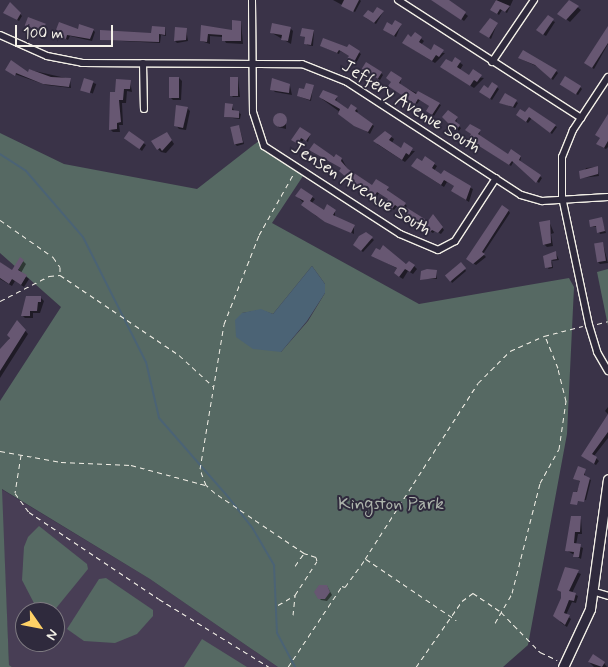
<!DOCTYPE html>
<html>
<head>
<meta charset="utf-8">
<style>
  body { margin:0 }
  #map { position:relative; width:608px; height:667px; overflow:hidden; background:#3a3348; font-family:Mynerve,sans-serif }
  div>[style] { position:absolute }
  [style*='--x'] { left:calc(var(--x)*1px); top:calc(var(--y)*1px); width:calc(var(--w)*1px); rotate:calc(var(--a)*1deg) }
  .built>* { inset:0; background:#483e55 }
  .green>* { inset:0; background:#566963 }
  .water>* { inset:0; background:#4b6375 }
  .shadow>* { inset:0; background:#0007; transform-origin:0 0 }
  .stream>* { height:2px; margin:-1px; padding:0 1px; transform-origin:1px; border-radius:1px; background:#4b6375 }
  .building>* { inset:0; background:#675772; transform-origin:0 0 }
  .round { border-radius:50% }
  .path>* { height:1px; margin-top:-0.5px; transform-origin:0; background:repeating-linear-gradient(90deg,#f4f1e8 0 5px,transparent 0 9px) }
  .roads { filter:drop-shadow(1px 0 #f4f1e8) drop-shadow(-1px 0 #f4f1e8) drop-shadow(0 1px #f4f1e8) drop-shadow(0 -1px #f4f1e8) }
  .street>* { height:6px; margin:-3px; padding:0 3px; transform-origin:3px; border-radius:3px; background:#2f2a3d }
  .secondary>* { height:9px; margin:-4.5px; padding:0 4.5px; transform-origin:4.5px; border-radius:4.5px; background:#2f2a3d }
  span { translate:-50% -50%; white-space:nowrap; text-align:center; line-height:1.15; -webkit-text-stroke:4px #2f2a3d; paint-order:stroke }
  .street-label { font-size:18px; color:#f4f1e8 }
  .park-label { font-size:18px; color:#adb4ac }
  .north { position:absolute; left:15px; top:602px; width:50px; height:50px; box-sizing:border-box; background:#2f2a3d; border:1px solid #7e7a81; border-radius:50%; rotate:123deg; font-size:14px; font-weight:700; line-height:20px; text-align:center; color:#f4f1e8 }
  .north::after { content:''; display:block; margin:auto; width:18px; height:22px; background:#ffd166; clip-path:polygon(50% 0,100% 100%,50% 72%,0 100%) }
  .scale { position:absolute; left:15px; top:25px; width:98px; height:22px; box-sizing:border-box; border:2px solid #f4f1e8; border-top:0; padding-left:6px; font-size:15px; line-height:18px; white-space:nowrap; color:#f4f1e8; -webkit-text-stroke:4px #2f2a3d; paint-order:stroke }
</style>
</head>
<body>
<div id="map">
  <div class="built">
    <div style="clip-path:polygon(evenodd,1px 489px,150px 579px,278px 667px,12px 667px,9px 665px,1px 489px,25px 612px,55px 612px,55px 642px,25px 642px,25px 612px)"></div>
  </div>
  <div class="green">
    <div style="clip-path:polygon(evenodd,0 133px,64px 164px,197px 189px,260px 140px,305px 173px,272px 223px,419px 304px,569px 278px,574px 287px,567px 434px,528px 645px,503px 667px,278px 667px,150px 579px,2px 489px,9px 665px,12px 667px,0 667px,0 401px,61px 307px,0 253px,0 133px,312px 266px,325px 284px,325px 293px,308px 321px,281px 352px,242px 313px,261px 310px,273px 314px,312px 266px)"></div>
    <div style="clip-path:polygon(608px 269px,608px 326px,597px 272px)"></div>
    <div style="clip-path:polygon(39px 526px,87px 564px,88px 569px,53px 612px,37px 609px,22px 580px,24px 547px,28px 537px)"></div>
    <div style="clip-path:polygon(106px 578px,153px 610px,153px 616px,137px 634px,115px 643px,84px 641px,67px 629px,99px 579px)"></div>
    <div style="clip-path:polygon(202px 639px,247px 667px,184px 667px)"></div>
  </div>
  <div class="water">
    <div style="clip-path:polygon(312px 266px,325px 284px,325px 293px,307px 321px,281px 352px,253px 349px,236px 337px,235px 320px,242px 313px,261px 309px,273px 314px)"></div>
  </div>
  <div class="shadow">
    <div style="clip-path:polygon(333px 0,360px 0,361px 1px,355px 12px)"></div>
    <div style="clip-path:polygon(436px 0,448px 0,468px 16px,464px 21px)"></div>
    <div style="clip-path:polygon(496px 0,513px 0,507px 13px,502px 10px,499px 15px,491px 9px)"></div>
    <div style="clip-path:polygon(570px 1px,581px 10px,570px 22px,562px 16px)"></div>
    <div style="clip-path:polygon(11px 4px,22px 16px,19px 21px,7px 14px)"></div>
    <div style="clip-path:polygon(383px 12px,376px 24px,366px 18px,373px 15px)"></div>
    <div style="clip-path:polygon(546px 18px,555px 22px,546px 36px,539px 32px)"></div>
    <div style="clip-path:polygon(241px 22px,243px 44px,226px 43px,223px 37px,210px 36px,210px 44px,201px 41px,203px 27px,233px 31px)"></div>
    <div style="clip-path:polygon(497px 24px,491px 39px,482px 33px)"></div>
    <div style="clip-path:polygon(45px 25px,44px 33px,28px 27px)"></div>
    <div style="clip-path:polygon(401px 25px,396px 37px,386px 31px,392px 27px)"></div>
    <div style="clip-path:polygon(165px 28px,166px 36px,161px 35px,160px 43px,102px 40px,152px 35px)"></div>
    <div style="clip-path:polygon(290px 28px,293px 31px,291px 44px,272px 33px)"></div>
    <div style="clip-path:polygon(608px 28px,608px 44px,594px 69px,588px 65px)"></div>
    <div style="clip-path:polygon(186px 29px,188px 41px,177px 43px,175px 41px)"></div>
    <div style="clip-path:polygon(93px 30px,95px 32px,92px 41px,70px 36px,68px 40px,56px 34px)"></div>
    <div style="clip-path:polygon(314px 31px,313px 46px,307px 45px,306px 38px,301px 35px)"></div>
    <div style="clip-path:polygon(415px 34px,424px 41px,421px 45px,431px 52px,445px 53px,435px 63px,406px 45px)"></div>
    <div style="clip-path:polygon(321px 46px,347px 49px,349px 46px,361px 54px,355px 65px,350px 62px,350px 56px,340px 51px,339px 54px)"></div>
    <div style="clip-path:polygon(519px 58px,556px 71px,558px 73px,553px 80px,538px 67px)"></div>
    <div style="clip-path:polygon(455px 59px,463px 65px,460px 70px,469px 76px,484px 78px,474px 88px,445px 70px)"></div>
    <div style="clip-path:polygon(30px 70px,70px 79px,71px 88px,46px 85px,9px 72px,28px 74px)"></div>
    <div style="clip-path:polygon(365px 70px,381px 73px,383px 75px,380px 80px)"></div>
    <div style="clip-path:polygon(179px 78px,182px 81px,181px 100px,173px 100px,170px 97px)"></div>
    <div style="clip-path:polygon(238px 78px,240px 97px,233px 97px,231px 95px)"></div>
    <div style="clip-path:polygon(273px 79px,290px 86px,292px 95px,275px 92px,272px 89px)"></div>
    <div style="clip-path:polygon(401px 79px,400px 85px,441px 105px,434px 116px,430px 113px,431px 107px,420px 100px,417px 104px,392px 88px)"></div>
    <div style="left:85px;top:80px;width:12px;height:10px;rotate:20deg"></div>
    <div style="clip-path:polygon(130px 81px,132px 92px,127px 91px,126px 103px,122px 103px,123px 125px,119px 125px,120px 132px,113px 132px,110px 129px,116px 93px)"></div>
    <div style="clip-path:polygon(492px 84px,499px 89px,492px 100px,483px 94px)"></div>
    <div style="clip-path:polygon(313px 86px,311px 101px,298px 96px,305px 91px)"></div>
    <div style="clip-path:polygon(563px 86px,580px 87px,582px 89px,578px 95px)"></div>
    <div style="clip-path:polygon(506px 95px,518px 103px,515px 108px,501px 103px)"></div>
    <div style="clip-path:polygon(337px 97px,336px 102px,349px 111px,352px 106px,358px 111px,356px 114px,374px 126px,370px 134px,322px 99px)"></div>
    <div style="clip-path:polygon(232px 105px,234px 111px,241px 114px,240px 119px,225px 117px)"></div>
    <div style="clip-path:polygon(187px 108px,190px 111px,186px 130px,179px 129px,176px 125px)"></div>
    <div style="clip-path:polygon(276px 114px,286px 116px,286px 129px,278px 127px)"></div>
    <div style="clip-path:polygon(525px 114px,555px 126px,557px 127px,552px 134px,532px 118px,528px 123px,520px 117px)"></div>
    <div style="clip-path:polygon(444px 117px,457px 118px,456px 124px,461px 128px,459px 131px)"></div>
    <div style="clip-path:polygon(608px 119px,608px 147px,606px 149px,600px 146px)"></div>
    <div style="clip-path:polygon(239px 126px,244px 144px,237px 146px,235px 144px)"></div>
    <div style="clip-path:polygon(480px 131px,479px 136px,508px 156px,511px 151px,521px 157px,520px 162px,542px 178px,539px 183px,514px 161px,511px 166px,471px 140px,472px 134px)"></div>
    <div style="clip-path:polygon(129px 133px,146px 145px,142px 151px,128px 140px)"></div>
    <div style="clip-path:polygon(385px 133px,394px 139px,392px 143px,401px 150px,415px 151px,405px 162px,377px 144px)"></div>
    <div style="clip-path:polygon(310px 135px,308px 142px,304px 139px,300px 145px,293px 140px)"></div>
    <div style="clip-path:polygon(169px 136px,174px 144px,166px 153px,161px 152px,158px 149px)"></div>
    <div style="clip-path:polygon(311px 150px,342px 159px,348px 170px,373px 187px,388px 188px,388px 192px,407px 206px,405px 208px,428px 223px,433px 216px,444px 230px,441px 234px,435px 231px,433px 233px,409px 220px,409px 214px,397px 206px,394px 210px,388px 206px,390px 199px,379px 193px,376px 198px,351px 181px,342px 168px)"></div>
    <div style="clip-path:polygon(425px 158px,437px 166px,434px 171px,473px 189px,469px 202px,455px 193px,455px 186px,447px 182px,444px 187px,416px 169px)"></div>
    <div style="clip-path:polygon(597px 167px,599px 176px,581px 178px,586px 168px)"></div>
    <div style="clip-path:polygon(301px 190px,315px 199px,312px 203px,324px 211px,335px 211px,335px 217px,354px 226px,354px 234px,316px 216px,297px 196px)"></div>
    <div style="clip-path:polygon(508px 210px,510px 213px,483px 254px,486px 257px,476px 265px,470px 261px)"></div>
    <div style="clip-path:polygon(601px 219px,606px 233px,600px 234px,597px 227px,592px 227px)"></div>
    <div style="clip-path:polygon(549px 221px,554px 233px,551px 234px,553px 246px,547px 247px,544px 244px)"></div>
    <div style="clip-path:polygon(366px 234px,374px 240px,363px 252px,356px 247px)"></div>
    <div style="clip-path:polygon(603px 244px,608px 263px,600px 264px,598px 262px)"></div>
    <div style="clip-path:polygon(556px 253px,559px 260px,552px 261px,553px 268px,548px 269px)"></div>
    <div style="clip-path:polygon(372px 255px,414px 266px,417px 269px,413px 274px,408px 271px,403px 279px,398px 276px,398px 269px)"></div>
    <div style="clip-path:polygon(23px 261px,26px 264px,21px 273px,29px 279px,24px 287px,15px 281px,12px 286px,0 279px,0 262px,13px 272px)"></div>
    <div style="clip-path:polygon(463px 266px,466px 271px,452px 283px,451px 281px)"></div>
    <div style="clip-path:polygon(436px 271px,437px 279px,422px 279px)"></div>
    <div style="clip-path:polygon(41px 298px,44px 301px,40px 313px,33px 313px,33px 318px,25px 318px,22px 315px)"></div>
    <div style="clip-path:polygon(18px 322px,28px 334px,0 378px,0 351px,2px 352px)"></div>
    <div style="clip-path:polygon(608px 407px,608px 414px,605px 411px)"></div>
    <div style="clip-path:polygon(608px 416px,608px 438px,594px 456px,599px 461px,596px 465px,582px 456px)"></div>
    <div style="clip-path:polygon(585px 470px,585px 477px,591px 480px,586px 500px,572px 502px,581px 482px,575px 479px)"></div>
    <div style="clip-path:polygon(581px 518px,582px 534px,578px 534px,576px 545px,583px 548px,581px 559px,566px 550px)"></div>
    <div style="clip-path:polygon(566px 568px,581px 574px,572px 593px,578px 596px,576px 603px,572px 602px,566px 615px,571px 619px,567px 627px,560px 622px,562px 593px,558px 590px)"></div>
    <div style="clip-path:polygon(327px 586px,332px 595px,327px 601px,321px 600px,319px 598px)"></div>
    <div style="clip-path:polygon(593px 656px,604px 663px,607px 667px,594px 667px,589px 662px)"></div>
  </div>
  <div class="stream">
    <div style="--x:0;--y:154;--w:31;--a:33"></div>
    <div style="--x:26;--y:171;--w:87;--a:49.2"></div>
    <div style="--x:83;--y:237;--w:140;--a:63.3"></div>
    <div style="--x:146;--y:362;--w:57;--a:76.9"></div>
    <div style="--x:159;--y:418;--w:106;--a:48.8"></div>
    <div style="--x:229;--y:498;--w:39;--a:52"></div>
    <div style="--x:253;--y:529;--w:42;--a:59.7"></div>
    <div style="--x:274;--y:565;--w:68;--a:87.5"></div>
    <div style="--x:277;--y:633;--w:38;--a:62"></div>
  </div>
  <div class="building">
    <div style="clip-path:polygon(344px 0,359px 0,353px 12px,341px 6px)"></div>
    <div style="clip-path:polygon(431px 0,449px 0,466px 12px,461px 20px)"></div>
    <div style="clip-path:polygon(496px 0,510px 6px,505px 12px,500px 9px,497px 14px,490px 10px)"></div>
    <div style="clip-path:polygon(569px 0,579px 6px,566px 20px,557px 14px)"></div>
    <div style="clip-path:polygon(10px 2px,21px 13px,17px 20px,3px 13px)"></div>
    <div style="clip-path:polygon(377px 7px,384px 11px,374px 23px,363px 16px,368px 10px,373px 13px)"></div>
    <div style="clip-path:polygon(548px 15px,554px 19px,543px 35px,536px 30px)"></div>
    <div style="left:28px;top:17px;width:19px;height:9px;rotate:21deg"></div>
    <div style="clip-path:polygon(490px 18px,498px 23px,489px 38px,479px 32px)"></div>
    <div style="clip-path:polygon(232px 20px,241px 21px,241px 41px,222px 41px,222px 35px,208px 34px,207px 42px,200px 41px,201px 25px,232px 30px)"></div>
    <div style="clip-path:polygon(395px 20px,402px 24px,394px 36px,383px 30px,387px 22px,392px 25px)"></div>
    <div style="clip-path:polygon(59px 22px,78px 29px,79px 24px,94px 29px,90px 39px,67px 35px,66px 39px,54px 35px)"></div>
    <div style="clip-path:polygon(272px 23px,291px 27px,288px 41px,281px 40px,282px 35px,270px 33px)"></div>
    <div style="clip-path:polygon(152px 26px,165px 27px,165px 35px,159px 34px,159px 42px,100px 40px,100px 30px,151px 33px)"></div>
    <div style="clip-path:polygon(608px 26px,608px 43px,592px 68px,584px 63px)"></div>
    <div style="clip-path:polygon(175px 27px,187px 28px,186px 40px,174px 41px)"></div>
    <div style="clip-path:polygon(302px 28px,314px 30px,311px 45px,304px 44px,305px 37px,300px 36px)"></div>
    <div style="clip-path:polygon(415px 32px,422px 37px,419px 42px,431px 50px,434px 44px,444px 50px,439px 57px,436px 55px,432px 61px,402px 43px,408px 34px,411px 37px)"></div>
    <div style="clip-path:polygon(323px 38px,347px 47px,349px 44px,360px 51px,353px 64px,346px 60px,349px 56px,339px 50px,337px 53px,320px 46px)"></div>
    <div style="clip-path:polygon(523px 50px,557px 70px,551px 79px,535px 65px,518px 58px)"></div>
    <div style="clip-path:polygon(455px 57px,461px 61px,457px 67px,469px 75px,473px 69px,482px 75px,477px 82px,474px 80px,470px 86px,440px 67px,446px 59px,452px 62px)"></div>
    <div style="clip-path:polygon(11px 60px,28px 72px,29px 69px,51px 77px,71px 78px,69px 87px,43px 84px,16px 73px,15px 76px,5px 70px)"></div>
    <div style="left:366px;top:62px;width:19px;height:8px;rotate:32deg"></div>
    <div style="clip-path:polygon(391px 71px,402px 78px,399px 83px,416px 94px,418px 91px,440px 103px,432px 115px,426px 111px,429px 106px,418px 99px,415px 104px,388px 86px,391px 82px,386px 78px)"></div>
    <div style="left:565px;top:76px;width:19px;height:10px;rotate:32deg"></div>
    <div style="left:169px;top:77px;width:10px;height:21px"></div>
    <div style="left:230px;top:77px;width:8px;height:19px"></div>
    <div style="left:84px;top:78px;width:10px;height:13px;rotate:17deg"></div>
    <div style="clip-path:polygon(272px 78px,290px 84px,289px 93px,270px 90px)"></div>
    <div style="clip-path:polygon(116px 79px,131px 80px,130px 89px,124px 89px,123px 100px,119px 100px,121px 122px,117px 123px,117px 129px,109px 130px,110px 92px,115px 92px)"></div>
    <div style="clip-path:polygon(492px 82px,498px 86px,490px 99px,479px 92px,484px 85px,488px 88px)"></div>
    <div style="clip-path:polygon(306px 83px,314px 85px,310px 100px,297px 96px,299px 88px,304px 89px)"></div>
    <div style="clip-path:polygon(323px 90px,338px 96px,335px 100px,348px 109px,351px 104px,357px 108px,355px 111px,373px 124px,368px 132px,354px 126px,338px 114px,340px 109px,319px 97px)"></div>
    <div style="clip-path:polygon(505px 93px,517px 100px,513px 107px,499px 103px)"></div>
    <div style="clip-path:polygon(225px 103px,233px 104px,232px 110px,239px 111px,239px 118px,224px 117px)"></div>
    <div style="clip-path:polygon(176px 105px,188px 107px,183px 128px,174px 126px)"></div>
    <div style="clip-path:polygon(529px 107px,556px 125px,550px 133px,529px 117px,526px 122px,516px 115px,520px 109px,525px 112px)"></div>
    <div style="clip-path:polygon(448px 110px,458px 117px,455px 121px,460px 125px,456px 131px,442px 117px)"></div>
    <div class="round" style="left:273px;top:113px;width:14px;height:14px"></div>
    <div style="clip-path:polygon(608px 114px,608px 141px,604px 148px,596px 144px,600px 138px,595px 135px)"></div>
    <div style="clip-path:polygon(470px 124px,481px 130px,478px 134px,508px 154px,511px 149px,521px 156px,519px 160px,541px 175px,536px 183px,512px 161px,509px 165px,468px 139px,471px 134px,465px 130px)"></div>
    <div style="left:239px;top:125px;width:18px;height:9px;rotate:77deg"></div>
    <div style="clip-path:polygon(300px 127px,311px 134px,306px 141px,301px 138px,298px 144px,291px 140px)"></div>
    <div style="left:129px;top:131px;width:19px;height:9px;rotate:35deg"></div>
    <div style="clip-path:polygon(385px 131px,392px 136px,389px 140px,401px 148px,404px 142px,413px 148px,409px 155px,406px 153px,402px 160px,373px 141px)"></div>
    <div style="clip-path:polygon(167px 132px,172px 140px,162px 151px,160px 148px,157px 150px,151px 141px)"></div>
    <div style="clip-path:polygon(314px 143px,334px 157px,336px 154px,342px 158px,341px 161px,348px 169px,372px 185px,376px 179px,389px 187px,387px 190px,406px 203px,404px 206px,428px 221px,433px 214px,443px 227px,438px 233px,432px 230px,430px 232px,405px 218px,408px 214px,395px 205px,392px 209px,385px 204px,388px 199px,377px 192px,374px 197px,348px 179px,339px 171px,341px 168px,309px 150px)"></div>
    <div style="clip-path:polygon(425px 156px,435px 163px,432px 168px,441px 174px,444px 170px,471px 186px,466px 200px,451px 191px,454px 186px,444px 180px,441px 185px,411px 166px,417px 158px,422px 161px)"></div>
    <div style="clip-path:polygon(598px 166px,598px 174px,580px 179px,579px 171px)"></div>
    <div style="clip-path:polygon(301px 188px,313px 196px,310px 201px,324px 210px,327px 204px,336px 210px,333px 215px,355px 225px,351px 233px,325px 222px,301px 205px,304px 201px,295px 196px)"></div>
    <div style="clip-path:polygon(502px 205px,509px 210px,482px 252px,485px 254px,473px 264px,466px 259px)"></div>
    <div style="clip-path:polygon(602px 217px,605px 231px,597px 233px,596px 226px,590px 227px,589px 220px)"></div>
    <div style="clip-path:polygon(550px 220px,551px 243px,543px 245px,539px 222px)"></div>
    <div style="clip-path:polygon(366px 232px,373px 237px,361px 251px,353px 245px,359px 236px)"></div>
    <div style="left:603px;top:242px;width:19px;height:9px;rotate:81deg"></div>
    <div style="clip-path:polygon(383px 245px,406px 264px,409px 261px,415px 265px,410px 272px,405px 269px,399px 277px,394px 273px,397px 268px,371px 256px,376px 248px,380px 250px)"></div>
    <div style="clip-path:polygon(556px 251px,557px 259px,551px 260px,552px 267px,545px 268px,543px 256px)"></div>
    <div style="clip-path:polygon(20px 257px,24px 260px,18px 270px,27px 275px,21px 285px,12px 279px,9px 284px,0 278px,0 262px,12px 270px)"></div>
    <div style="left:461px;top:262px;width:8px;height:21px;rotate:50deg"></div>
    <div style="clip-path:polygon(427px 269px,437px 270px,436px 278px,420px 280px,421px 271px)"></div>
    <div style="clip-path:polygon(26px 296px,41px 296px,41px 302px,38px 302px,37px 311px,30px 311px,30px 316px,21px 316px)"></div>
    <div style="clip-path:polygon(17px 320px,26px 330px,0 371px,0 349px,10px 338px,7px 335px)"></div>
    <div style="clip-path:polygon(608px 414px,608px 432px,592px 454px,597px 457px,594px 464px,581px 456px)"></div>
    <div style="clip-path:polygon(578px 466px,586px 469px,584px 475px,590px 478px,584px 502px,578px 501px,577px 505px,570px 504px,573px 492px,577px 492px,580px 481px,573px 479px)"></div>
    <div style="clip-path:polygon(571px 516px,581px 516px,580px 532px,575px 532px,574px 543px,581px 544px,579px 557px,573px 557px,574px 552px,565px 551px)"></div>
    <div style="clip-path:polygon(565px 567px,579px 570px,569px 591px,576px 593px,574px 601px,569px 600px,564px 613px,570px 615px,565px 625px,553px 616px,561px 598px,561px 592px,557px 590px)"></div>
    <div style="clip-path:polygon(319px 585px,327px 585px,330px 592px,325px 599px,318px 599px,314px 592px)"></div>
    <div style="clip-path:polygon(593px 654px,605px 662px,602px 667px,588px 662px)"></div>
  </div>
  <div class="path">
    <div style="--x:0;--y:220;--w:65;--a:34.9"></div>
    <div style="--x:53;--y:257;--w:12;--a:55"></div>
    <div style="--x:60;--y:267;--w:7;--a:90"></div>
    <div style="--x:0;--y:301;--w:55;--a:-27"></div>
    <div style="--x:49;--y:276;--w:11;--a:-5"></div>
    <div style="--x:60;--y:275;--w:143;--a:33.9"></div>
    <div style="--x:179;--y:355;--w:46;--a:42.4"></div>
    <div style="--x:597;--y:324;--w:11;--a:-15"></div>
    <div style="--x:0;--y:451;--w:62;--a:10.2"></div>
    <div style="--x:61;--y:462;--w:70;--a:2.5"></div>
    <div style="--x:131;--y:465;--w:77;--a:15.1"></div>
    <div style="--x:21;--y:455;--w:38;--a:99"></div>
    <div style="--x:15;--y:493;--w:24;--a:54"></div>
    <div style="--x:29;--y:512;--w:156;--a:33.8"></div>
    <div style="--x:159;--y:599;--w:129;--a:31.7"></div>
    <div style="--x:366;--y:559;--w:109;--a:34.1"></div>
    <div style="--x:295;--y:566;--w:16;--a:-55"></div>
    <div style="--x:278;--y:605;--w:20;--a:-30"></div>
    <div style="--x:293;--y:615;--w:20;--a:-84"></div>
    <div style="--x:295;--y:595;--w:40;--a:-57.1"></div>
    <div style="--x:317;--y:561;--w:4;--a:-104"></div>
    <div style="--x:316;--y:557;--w:13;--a:-162"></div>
    <div style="--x:304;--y:553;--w:107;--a:-146"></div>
    <div style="--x:215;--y:493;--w:12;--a:-138"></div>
    <div style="--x:206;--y:485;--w:17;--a:-111"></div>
    <div style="--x:200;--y:469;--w:147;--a:-80.6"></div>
    <div style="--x:224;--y:324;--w:96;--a:-68.5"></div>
    <div style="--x:259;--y:235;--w:71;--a:-60.6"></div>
    <div style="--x:495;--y:623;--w:34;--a:-60"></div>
    <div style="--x:512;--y:593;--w:114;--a:-75.7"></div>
    <div style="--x:540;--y:483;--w:39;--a:-61"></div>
    <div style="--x:559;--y:449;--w:49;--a:-81.7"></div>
    <div style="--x:566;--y:401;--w:34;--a:-104"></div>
    <div style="--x:558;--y:368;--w:35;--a:-112"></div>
    <div style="--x:288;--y:667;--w:97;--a:-56.3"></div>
    <div style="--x:342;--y:586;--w:3;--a:18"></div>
    <div style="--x:345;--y:587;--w:34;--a:-54"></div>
    <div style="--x:365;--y:559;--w:209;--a:-57.3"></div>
    <div style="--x:478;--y:383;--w:45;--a:-45"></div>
    <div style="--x:510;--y:351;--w:37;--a:-24"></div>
    <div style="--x:544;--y:336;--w:40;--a:-14.4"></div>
    <div style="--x:416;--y:667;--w:80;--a:-55.1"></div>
    <div style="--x:462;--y:601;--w:14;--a:-36"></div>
    <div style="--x:473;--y:593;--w:34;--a:34"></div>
    <div style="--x:501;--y:612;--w:56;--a:45.7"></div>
    <div style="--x:540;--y:652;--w:19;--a:25"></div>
  </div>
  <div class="roads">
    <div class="street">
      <div style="--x:252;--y:0;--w:112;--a:89.5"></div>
      <div style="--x:253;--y:112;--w:36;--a:72"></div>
      <div style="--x:264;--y:146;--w:162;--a:32.9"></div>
      <div style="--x:400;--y:234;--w:41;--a:22.8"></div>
      <div style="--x:438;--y:250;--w:19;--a:-28"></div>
      <div style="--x:455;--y:241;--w:75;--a:-56.9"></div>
      <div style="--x:398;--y:0;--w:218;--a:32.8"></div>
      <div style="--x:0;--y:35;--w:51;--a:24.1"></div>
      <div style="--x:47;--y:56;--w:36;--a:11"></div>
      <div style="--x:82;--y:63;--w:220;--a:0.3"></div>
      <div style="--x:302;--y:64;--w:48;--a:21.8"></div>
      <div style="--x:347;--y:82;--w:207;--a:33"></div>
      <div style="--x:521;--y:195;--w:22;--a:16"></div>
      <div style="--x:542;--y:201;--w:66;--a:-3.5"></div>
      <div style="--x:492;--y:62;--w:75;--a:-55.9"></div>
      <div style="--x:143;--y:63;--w:46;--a:88.8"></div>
      <div style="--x:608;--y:77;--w:64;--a:123.4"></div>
      <div style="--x:573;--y:130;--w:29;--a:112"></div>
      <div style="--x:562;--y:157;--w:40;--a:90"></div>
      <div style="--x:562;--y:197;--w:131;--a:78.1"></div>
      <div style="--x:589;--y:325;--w:28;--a:73"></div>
      <div style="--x:597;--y:352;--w:22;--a:60"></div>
      <div style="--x:592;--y:591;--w:17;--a:17"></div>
    </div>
    <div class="secondary">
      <div style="--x:563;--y:667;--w:64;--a:-65"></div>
      <div style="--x:590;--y:609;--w:131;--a:-82.1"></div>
    </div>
  </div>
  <div class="street-label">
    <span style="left:411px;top:107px;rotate:32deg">Jeffery Avenue South</span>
    <span style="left:361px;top:189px;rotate:32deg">Jensen Avenue South</span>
  </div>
  <div class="park-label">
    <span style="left:391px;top:504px">Kingston Park</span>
  </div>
  <div class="north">N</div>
  <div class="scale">100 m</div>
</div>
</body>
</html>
